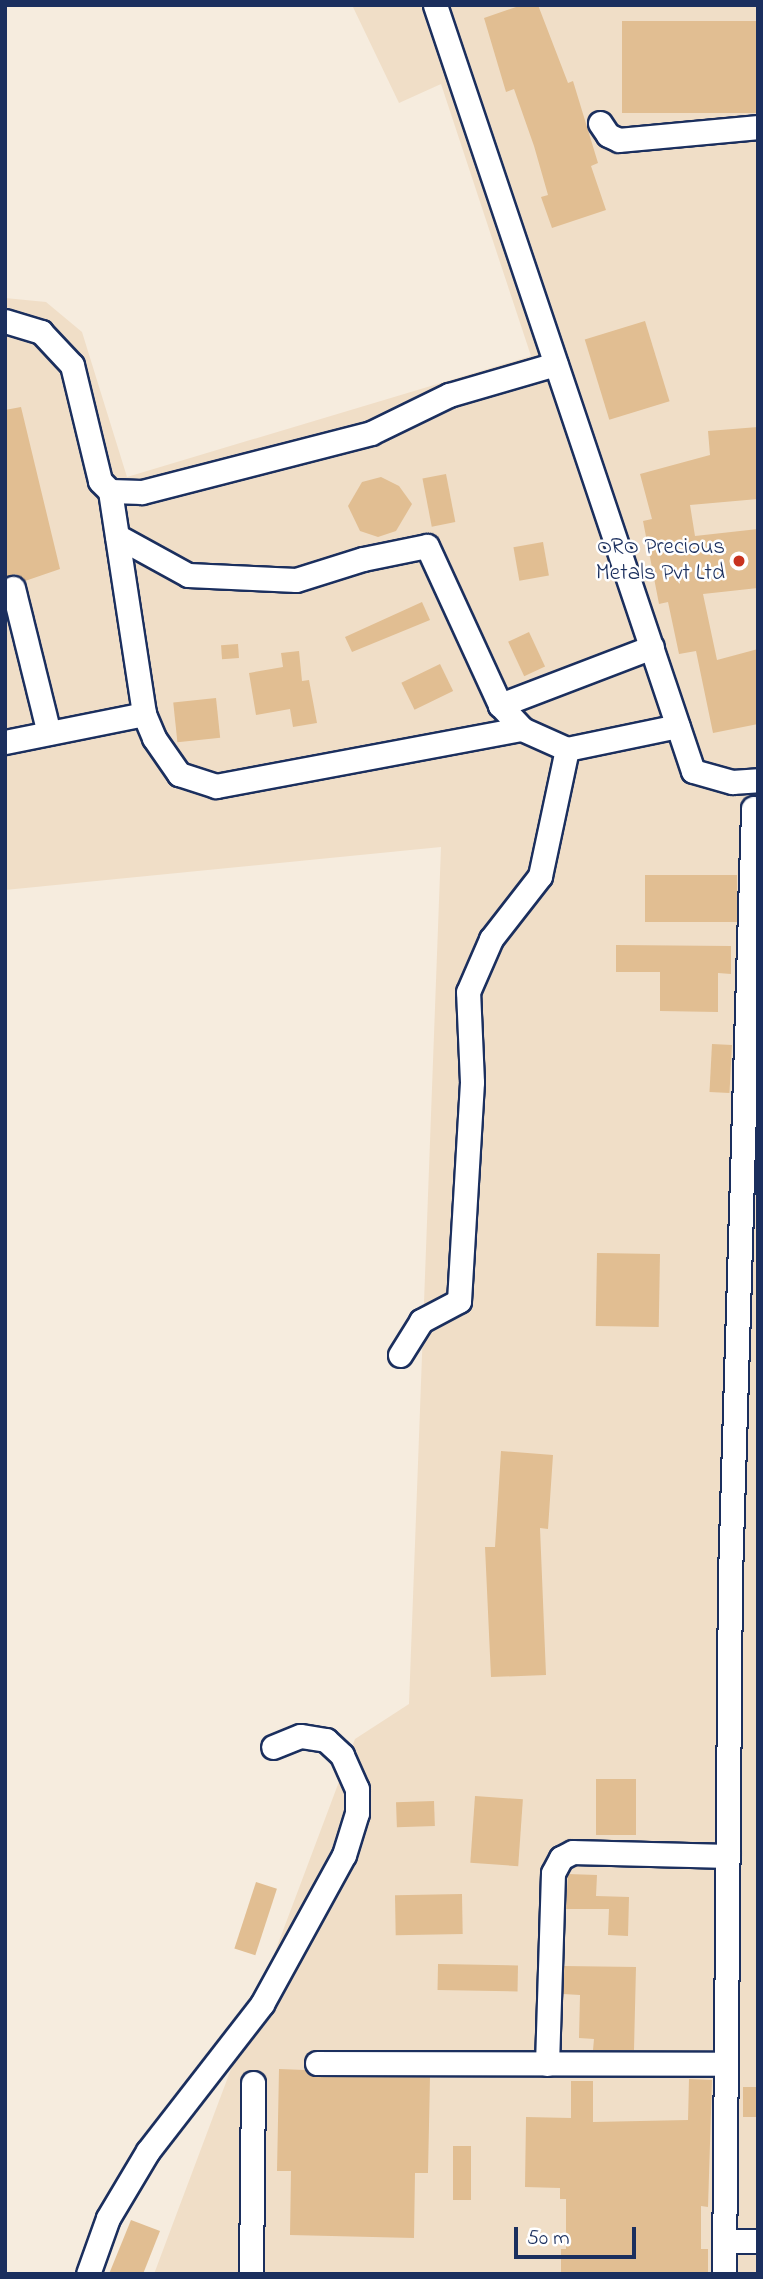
<!DOCTYPE html>
<html>
<head>
<meta charset="utf-8">
<style>
  body { margin:0 }
  #map { position:relative; width:763px; height:2279px; overflow:hidden; background:#f6ecde; font-family:"Indie Flower",sans-serif }
  div>[style] { position:absolute }
  [style*='--x'] { left:calc(var(--x)*1px); top:calc(var(--y)*1px); width:calc(var(--w)*1px); rotate:calc(var(--a)*1deg) }
  .built>* { inset:0; background:#f0dec7 }
  .building>* { inset:0; background:#e1be92; transform-origin:0 0 }
  .roads { filter:drop-shadow(2px 0 #1b2f5e) drop-shadow(-2px 0 #1b2f5e) drop-shadow(0 2px #1b2f5e) drop-shadow(0 -2px #1b2f5e) }
  .minor>* { height:23px; margin:-11.5px; padding:0 11.5px; transform-origin:11.5px; border-radius:11.5px; background:#fff }
  .dots>* { width:19px; height:19px; translate:-50% -50%; box-sizing:border-box; border:4px solid #fff; border-radius:50% }
  span { translate:-50% -50%; white-space:nowrap; text-align:center; line-height:1.15; -webkit-text-stroke:5px #fff; paint-order:stroke }
  .poi-label { font-size:23px; color:#1b2f5e }
  .right { translate:-100% -50%; text-align:right }
  .frame { position:absolute; inset:0; border:7px solid #1b2f5e; pointer-events:none }
  .scale { position:absolute; left:514px; top:2227px; width:122px; height:32px; box-sizing:border-box; border:4px solid #1b2f5e; border-top:0; padding-left:9px; font-size:21px; line-height:24px; white-space:nowrap; color:#1b2f5e; -webkit-text-stroke:5px #fff; paint-order:stroke }
</style>
</head>
<body>
<div id="map">
  <div class="built">
    <div style="clip-path:polygon(352px 5px,758px 5px,758px 2274px,154px 2274px,355px 1739px,409px 1704px,441px 847px,5px 890px,5px 298px,46px 302px,82px 332px,127px 477px,531px 356px,441px 84px,399px 103px)"></div>
  </div>
  <div class="building">
    <div style="clip-path:polygon(522px 5px,538px 5px,568px 83px,573px 81px,598px 163px,591px 166px,606px 210px,552px 228px,541px 197px,548px 195px,534px 146px,514px 89px,506px 92px,484px 18px)"></div>
    <div style="left:758px;top:21px;width:92px;height:136px;rotate:90deg"></div>
    <div style="left:645px;top:321px;width:84px;height:63px;rotate:73deg"></div>
    <div style="clip-path:polygon(21px 407px,60px 569px,25px 581px,16px 574px,5px 577px,5px 410px)"></div>
    <div style="clip-path:polygon(758px 427px,758px 499px,690px 505px,695px 536px,758px 529px,758px 588px,703px 594px,717px 660px,758px 649px,758px 724px,713px 733px,696px 651px,679px 654px,668px 602px,659px 604px,643px 521px,652px 519px,640px 474px,710px 455px,708px 431px)"></div>
    <div style="left:446px;top:474px;width:49px;height:24px;rotate:79deg"></div>
    <div style="clip-path:polygon(381px 477px,399px 486px,412px 504px,396px 531px,378px 537px,360px 531px,348px 506px,362px 482px)"></div>
    <div style="left:543px;top:542px;width:34px;height:30px;rotate:80deg"></div>
    <div style="clip-path:polygon(422px 602px,430px 620px,352px 652px,345px 637px)"></div>
    <div style="left:529px;top:632px;width:38px;height:23px;rotate:65deg"></div>
    <div style="left:238px;top:644px;width:14px;height:17px;rotate:86deg"></div>
    <div style="clip-path:polygon(299px 651px,302px 681px,309px 680px,317px 723px,293px 727px,290px 709px,256px 715px,249px 673px,283px 667px,281px 653px)"></div>
    <div style="left:440px;top:664px;width:30px;height:43px;rotate:64deg"></div>
    <div style="left:216px;top:698px;width:40px;height:43px;rotate:84deg"></div>
    <div style="left:645px;top:875px;width:92px;height:47px"></div>
    <div style="clip-path:polygon(616px 945px,731px 946px,731px 974px,718px 973px,718px 1012px,660px 1011px,660px 972px,616px 972px)"></div>
    <div style="left:712px;top:1044px;width:20px;height:48px;rotate:3deg"></div>
    <div style="left:597px;top:1253px;width:63px;height:73px;rotate:1deg"></div>
    <div style="clip-path:polygon(501px 1451px,553px 1455px,548px 1529px,540px 1528px,546px 1675px,491px 1677px,485px 1547px,495px 1547px)"></div>
    <div style="left:596px;top:1779px;width:40px;height:56px"></div>
    <div style="left:475px;top:1796px;width:48px;height:67px;rotate:4deg"></div>
    <div style="left:434px;top:1801px;width:25px;height:38px;rotate:88deg"></div>
    <div style="clip-path:polygon(568px 1874px,597px 1875px,596px 1896px,629px 1897px,628px 1936px,608px 1935px,609px 1909px,566px 1909px)"></div>
    <div style="left:256px;top:1882px;width:22px;height:70px;rotate:18deg"></div>
    <div style="left:462px;top:1894px;width:40px;height:67px;rotate:89deg"></div>
    <div style="left:438px;top:1964px;width:80px;height:26px;rotate:1deg"></div>
    <div style="clip-path:polygon(564px 1966px,636px 1967px,634px 2050px,593px 2050px,594px 2039px,579px 2038px,580px 1995px,563px 1994px)"></div>
    <div style="clip-path:polygon(279px 2069px,305px 2070px,317px 2077px,430px 2077px,428px 2173px,415px 2173px,414px 2238px,290px 2235px,291px 2171px,277px 2171px)"></div>
    <div style="clip-path:polygon(689px 2079px,712px 2080px,708px 2207px,701px 2206px,701px 2249px,708px 2249px,708px 2274px,561px 2274px,561px 2249px,566px 2249px,566px 2199px,560px 2199px,560px 2188px,525px 2187px,526px 2117px,571px 2118px,571px 2081px,593px 2081px,593px 2122px,688px 2120px)"></div>
    <div style="left:743px;top:2087px;width:15px;height:30px"></div>
    <div style="left:453px;top:2146px;width:18px;height:54px"></div>
    <div style="clip-path:polygon(131px 2220px,160px 2231px,143px 2274px,109px 2274px)"></div>
  </div>
  <div class="roads">
    <div class="minor">
      <div style="--x:435;--y:5;--w:808;--a:71.39"></div>
      <div style="--x:693;--y:771;--w:41;--a:15.8"></div>
      <div style="--x:732;--y:782;--w:26;--a:-4"></div>
      <div style="--x:600;--y:123;--w:14;--a:56"></div>
      <div style="--x:608;--y:135;--w:12;--a:24"></div>
      <div style="--x:619;--y:140;--w:140;--a:-5.3"></div>
      <div style="--x:5;--y:321;--w:38;--a:17"></div>
      <div style="--x:41;--y:332;--w:45;--a:46.8"></div>
      <div style="--x:72;--y:365;--w:119;--a:76.4"></div>
      <div style="--x:100;--y:481;--w:14;--a:45"></div>
      <div style="--x:110;--y:491;--w:32;--a:2"></div>
      <div style="--x:142;--y:492;--w:236;--a:-14.4"></div>
      <div style="--x:371;--y:433;--w:87;--a:-26"></div>
      <div style="--x:449;--y:395;--w:111;--a:-16.2"></div>
      <div style="--x:110;--y:491;--w:226;--a:81.3"></div>
      <div style="--x:144;--y:714;--w:26;--a:67"></div>
      <div style="--x:154;--y:738;--w:44;--a:55.2"></div>
      <div style="--x:179;--y:774;--w:39;--a:18"></div>
      <div style="--x:216;--y:786;--w:311;--a:-10.6"></div>
      <div style="--x:117;--y:536;--w:81;--a:28.8"></div>
      <div style="--x:188;--y:575;--w:108;--a:2.7"></div>
      <div style="--x:296;--y:580;--w:70;--a:-17.4"></div>
      <div style="--x:363;--y:559;--w:65;--a:-11.5"></div>
      <div style="--x:427;--y:546;--w:175;--a:65.3"></div>
      <div style="--x:13;--y:588;--w:149;--a:76.1"></div>
      <div style="--x:652;--y:647;--w:163;--a:159.1"></div>
      <div style="--x:500;--y:705;--w:33;--a:47"></div>
      <div style="--x:522;--y:729;--w:49;--a:24"></div>
      <div style="--x:567;--y:749;--w:113;--a:-11.7"></div>
      <div style="--x:5;--y:742;--w:142;--a:-11.4"></div>
      <div style="--x:400;--y:1355;--w:40;--a:-58"></div>
      <div style="--x:421;--y:1321;--w:43;--a:-27.8"></div>
      <div style="--x:459;--y:1301;--w:219;--a:-86.6"></div>
      <div style="--x:472;--y:1082;--w:90;--a:-92.5"></div>
      <div style="--x:468;--y:992;--w:58;--a:-66.5"></div>
      <div style="--x:491;--y:939;--w:80;--a:-52.1"></div>
      <div style="--x:540;--y:876;--w:130;--a:-78"></div>
      <div style="--x:317;--y:2063;--w:409;--a:0.1"></div>
      <div style="--x:547;--y:2064;--w:191;--a:-88.2"></div>
      <div style="--x:553;--y:1873;--w:17;--a:-62"></div>
      <div style="--x:561;--y:1858;--w:13;--a:-27"></div>
      <div style="--x:573;--y:1852;--w:155;--a:1.5"></div>
      <div style="--x:724;--y:2241;--w:34;--a:0"></div>
      <div style="--x:88;--y:2274;--w:59;--a:-70.3"></div>
      <div style="--x:108;--y:2218;--w:78;--a:-59.2"></div>
      <div style="--x:148;--y:2151;--w:186;--a:-52.2"></div>
      <div style="--x:262;--y:2004;--w:170;--a:-61.2"></div>
      <div style="--x:344;--y:1855;--w:44;--a:-72.8"></div>
      <div style="--x:357;--y:1813;--w:24;--a:-90"></div>
      <div style="--x:357;--y:1789;--w:37;--a:-114"></div>
      <div style="--x:342;--y:1755;--w:22;--a:-137"></div>
      <div style="--x:326;--y:1740;--w:26;--a:-171"></div>
      <div style="--x:300;--y:1736;--w:29;--a:158"></div>
      <div style="--x:251;--y:2274;--w:191;--a:-89.4"></div>
      <div style="--x:724;--y:2274;--w:698;--a:-89.51"></div>
      <div style="--x:730;--y:1576;--w:768;--a:-88.28"></div>
    </div>
  </div>
  <div class="dots">
    <div style="left:739px;top:561px;background:#c8321e"></div>
  </div>
  <div class="poi-label">
    <span class="right" style="left:725px;top:561px">ORO Precious<br>Metals Pvt Ltd</span>
  </div>
  <div class="frame"></div>
  <div class="scale">50 m</div>
</div>
</body>
</html>
